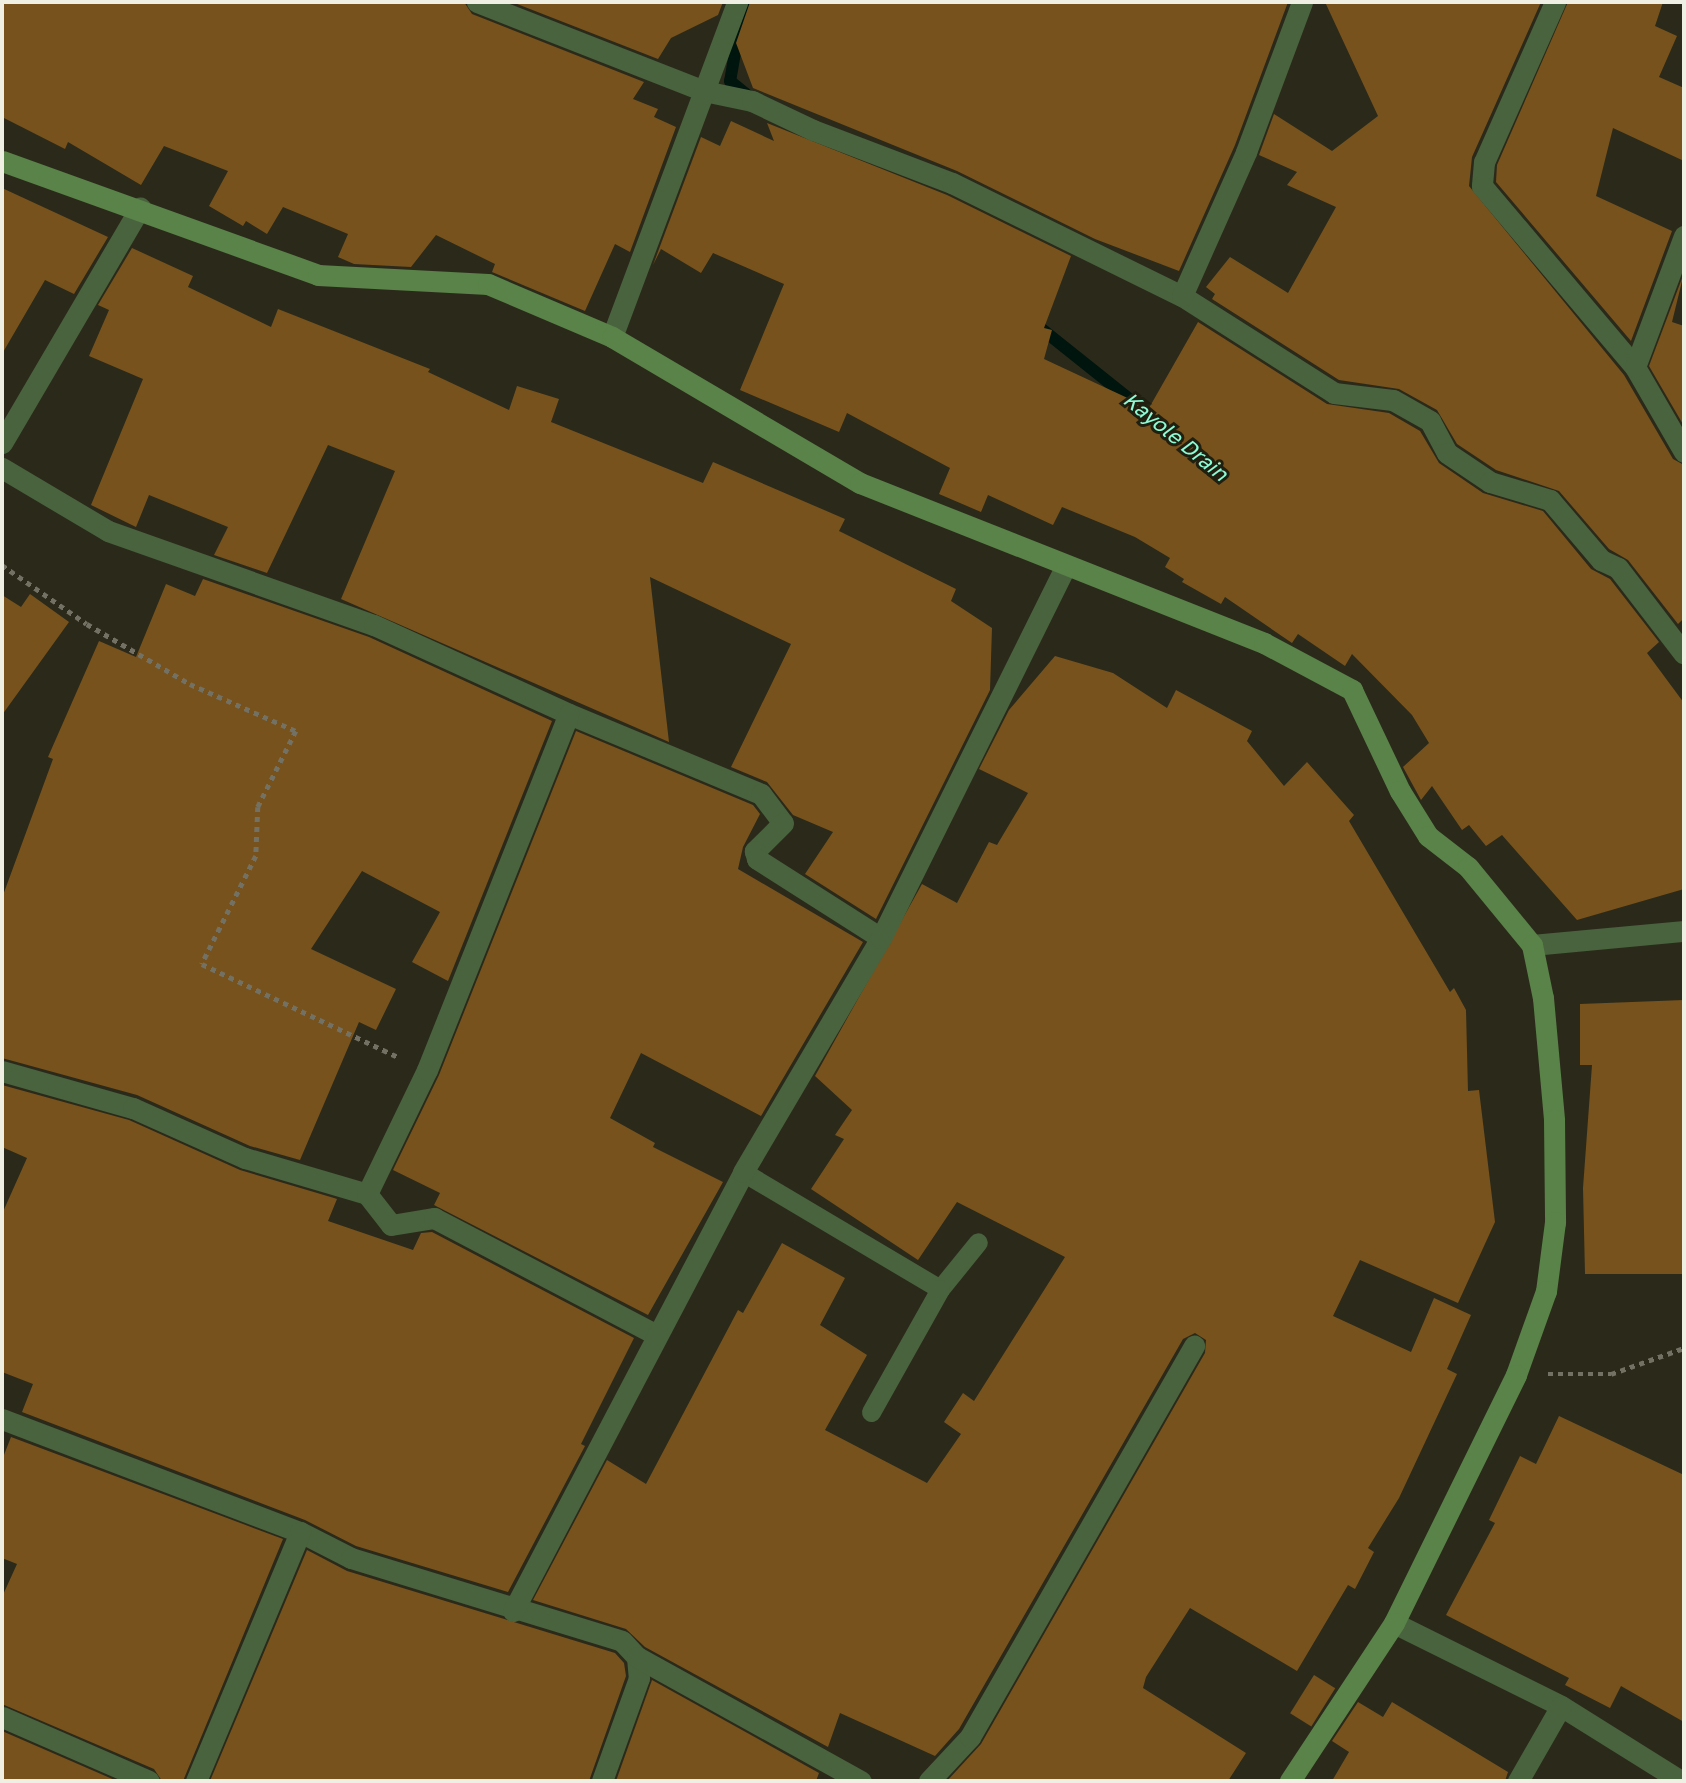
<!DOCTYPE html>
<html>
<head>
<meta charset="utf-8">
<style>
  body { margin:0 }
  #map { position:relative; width:1686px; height:1783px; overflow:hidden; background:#2b2a1a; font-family:"Golos Text",sans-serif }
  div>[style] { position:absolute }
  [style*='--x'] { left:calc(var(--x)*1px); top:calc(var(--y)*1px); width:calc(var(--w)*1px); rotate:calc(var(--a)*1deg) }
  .stream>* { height:12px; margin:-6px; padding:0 6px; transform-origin:6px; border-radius:6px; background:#00150e }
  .building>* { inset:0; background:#77521d; transform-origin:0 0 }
  .path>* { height:4.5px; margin-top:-2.25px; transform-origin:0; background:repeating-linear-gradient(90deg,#727163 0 5px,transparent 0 10px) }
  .lane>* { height:19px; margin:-9.5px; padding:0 9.5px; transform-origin:9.5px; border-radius:9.5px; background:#49633e }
  .street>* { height:21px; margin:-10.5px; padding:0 10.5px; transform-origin:10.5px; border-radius:10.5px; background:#49633e }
  .secondary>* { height:21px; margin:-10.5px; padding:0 10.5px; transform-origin:10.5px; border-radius:10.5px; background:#598348 }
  span { translate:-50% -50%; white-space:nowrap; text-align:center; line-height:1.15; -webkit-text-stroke:6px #212010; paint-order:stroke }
  .water-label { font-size:21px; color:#8efbd6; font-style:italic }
  .frame { position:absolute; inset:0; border:4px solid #efefe4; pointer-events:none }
</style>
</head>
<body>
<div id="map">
  <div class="stream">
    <div style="--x:744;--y:2;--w:80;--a:100"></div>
    <div style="--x:730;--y:81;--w:26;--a:39"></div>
    <div style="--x:1038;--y:326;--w:133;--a:38.6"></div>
  </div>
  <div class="building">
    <div style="clip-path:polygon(2px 2px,464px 2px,472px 14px,644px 82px,633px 99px,658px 109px,654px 117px,676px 127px,630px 252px,615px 244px,585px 311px,492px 272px,495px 264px,436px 235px,411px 267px,354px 264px,338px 257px,348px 234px,283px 207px,267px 234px,246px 221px,243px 226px,209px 206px,228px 171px,164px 146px,141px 185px,68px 142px,65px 149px,2px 117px)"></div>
    <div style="clip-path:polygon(512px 2px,723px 2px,718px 15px,671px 38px,658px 59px)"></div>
    <div style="clip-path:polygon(750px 2px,1288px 2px,1235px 145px,1179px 271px,1095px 239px,957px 171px,753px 88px,736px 43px)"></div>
    <div style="clip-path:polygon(1325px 2px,1541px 2px,1472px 157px,1469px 186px,1624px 375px,1673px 459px,1684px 465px,1684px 618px,1678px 624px,1628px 560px,1609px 549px,1559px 491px,1496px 470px,1457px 444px,1437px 410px,1399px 389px,1339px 380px,1212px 299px,1215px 294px,1206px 287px,1230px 257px,1288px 293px,1336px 207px,1287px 185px,1297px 172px,1259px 155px,1274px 114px,1332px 151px,1378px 116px)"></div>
    <div style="clip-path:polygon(1568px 2px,1663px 2px,1655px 26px,1677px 36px,1659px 77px,1684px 88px,1684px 161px,1613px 128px,1596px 196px,1672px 231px,1631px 341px,1496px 182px,1497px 165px)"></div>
    <div style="clip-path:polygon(731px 121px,774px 141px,767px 123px,947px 195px,1071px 256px,1044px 328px,1052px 330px,1044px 359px,1149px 408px,1198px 322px,1327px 404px,1389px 413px,1420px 431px,1439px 463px,1483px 493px,1543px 511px,1591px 569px,1610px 579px,1659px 642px,1647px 653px,1684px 703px,1684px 889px,1577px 920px,1502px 835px,1486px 846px,1469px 825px,1462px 830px,1432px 786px,1421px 800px,1403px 767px,1429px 743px,1412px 715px,1352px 654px,1345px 666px,1298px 634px,1292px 643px,1225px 597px,1221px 604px,1182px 582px,1184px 579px,1165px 567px,1170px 558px,1135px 537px,1062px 507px,1053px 525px,988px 495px,981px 512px,939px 494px,950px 468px,847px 413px,839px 432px,740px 390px,784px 284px,713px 253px,701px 273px,661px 249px,653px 265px,701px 137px,720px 146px)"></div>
    <div style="clip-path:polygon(2px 188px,108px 237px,74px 294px,45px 280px,2px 354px)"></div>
    <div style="clip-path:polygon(132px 248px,193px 276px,188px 287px,271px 327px,278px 309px,430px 369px,428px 372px,509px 410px,517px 386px,559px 399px,551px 422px,703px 483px,713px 462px,845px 519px,839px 531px,956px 589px,951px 601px,992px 628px,990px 690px,876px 919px,805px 874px,833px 832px,793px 815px,767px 782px,731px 767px,791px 644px,650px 577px,669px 742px,341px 599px,395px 471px,328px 445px,267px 573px,214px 555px,228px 527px,149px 495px,136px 527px,91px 505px,143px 379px,89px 356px,109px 310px,98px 305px)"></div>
    <div style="clip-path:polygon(1684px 273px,1672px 322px,1684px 326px,1684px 426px,1649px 366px)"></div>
    <div style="clip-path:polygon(203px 579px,369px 637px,552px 721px,448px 981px,412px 962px,440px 912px,362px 871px,311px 949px,396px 989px,376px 1030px,359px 1022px,300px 1160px,250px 1146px,137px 1095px,2px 1058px,2px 898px,53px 759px,48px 757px,99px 641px,136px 657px,166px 584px,195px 596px)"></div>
    <div style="clip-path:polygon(30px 594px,69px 622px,2px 715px,2px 595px,21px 607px)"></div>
    <div style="clip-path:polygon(1055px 656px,1113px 673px,1167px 708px,1176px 690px,1252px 731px,1247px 741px,1284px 786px,1307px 762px,1354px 815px,1349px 821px,1450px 992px,1454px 988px,1466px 1010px,1468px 1091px,1479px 1090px,1495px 1222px,1458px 1303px,1360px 1260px,1333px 1316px,1411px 1352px,1434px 1298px,1471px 1315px,1447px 1369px,1457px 1374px,1399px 1498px,1368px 1548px,1374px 1552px,1355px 1589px,1348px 1585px,1297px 1671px,1190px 1608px,1146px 1677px,1143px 1688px,1246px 1753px,1228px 1781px,947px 1781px,981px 1744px,1205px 1353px,1206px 1340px,1195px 1333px,1183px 1339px,959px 1729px,935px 1756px,840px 1713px,828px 1747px,645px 1647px,626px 1629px,533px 1600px,607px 1460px,646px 1484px,738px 1310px,743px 1313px,782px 1243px,845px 1278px,820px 1325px,867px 1355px,825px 1430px,927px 1483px,961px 1434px,944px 1422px,963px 1393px,974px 1401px,1065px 1257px,957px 1202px,918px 1260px,811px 1189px,844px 1139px,835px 1135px,852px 1110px,815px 1076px,922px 884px,957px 903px,989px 842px,997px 845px,1028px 793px,979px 769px,1009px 710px)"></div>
    <div style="clip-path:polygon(576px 731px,753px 805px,760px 814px,743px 847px,738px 869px,863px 942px,761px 1116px,641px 1053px,610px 1118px,655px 1143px,653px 1147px,723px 1182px,648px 1315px,434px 1205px,440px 1193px,393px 1170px,439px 1075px)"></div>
    <div style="clip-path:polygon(1684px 1000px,1684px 1274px,1585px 1274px,1583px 1188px,1592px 1065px,1580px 1065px,1580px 1004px)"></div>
    <div style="clip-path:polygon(2px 1085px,129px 1120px,240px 1170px,334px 1198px,337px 1199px,328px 1221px,413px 1250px,421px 1233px,432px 1232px,634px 1338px,581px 1444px,585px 1446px,508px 1592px,356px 1546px,305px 1520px,22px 1412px,33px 1384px,2px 1372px,2px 1214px,27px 1158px,2px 1147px)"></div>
    <div style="clip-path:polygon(1559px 1416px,1684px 1475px,1684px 1722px,1621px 1686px,1610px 1708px,1565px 1685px,1569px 1678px,1446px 1615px,1495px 1523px,1489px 1520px,1520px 1456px,1536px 1464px)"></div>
    <div style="clip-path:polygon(11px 1437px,283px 1539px,183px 1781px,162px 1781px,154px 1769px,2px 1704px,2px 1597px,17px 1564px,2px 1558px,2px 1460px)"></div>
    <div style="clip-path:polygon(307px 1550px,347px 1571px,615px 1653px,624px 1663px,626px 1676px,589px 1781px,210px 1781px)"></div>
    <div style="left:1314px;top:1675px;width:25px;height:45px;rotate:32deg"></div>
    <div style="clip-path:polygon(652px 1680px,819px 1773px,816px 1781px,616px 1781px)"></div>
    <div style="clip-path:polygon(1358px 1702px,1383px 1717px,1392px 1702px,1508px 1772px,1505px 1781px,1332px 1781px,1349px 1752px,1332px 1741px)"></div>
    <div style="clip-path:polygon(2px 1731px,117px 1781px,2px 1781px)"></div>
  </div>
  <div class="path">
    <div style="--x:2;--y:565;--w:103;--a:34.8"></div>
    <div style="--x:87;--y:624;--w:119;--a:30.2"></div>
    <div style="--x:190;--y:684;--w:116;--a:23.9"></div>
    <div style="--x:296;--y:731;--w:85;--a:116.6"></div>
    <div style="--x:258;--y:807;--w:49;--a:92.3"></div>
    <div style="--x:256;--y:856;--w:121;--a:116.6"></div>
    <div style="--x:202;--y:964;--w:217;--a:25.4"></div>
    <div style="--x:1548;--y:1374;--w:63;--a:0"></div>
    <div style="--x:1611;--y:1374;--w:77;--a:-19.6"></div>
  </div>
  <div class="lane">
    <div style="--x:743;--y:1172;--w:229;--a:30.7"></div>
    <div style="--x:940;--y:1289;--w:60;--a:-51"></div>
    <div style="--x:871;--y:1412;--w:141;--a:-60.7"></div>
  </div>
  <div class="street">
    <div style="--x:477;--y:2;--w:244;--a:21.4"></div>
    <div style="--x:704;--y:91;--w:49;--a:11.8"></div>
    <div style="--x:752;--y:101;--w:68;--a:25.4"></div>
    <div style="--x:813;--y:130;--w:149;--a:20.9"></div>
    <div style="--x:952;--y:183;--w:256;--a:26.2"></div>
    <div style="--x:1182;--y:296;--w:180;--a:32.5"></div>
    <div style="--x:1334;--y:393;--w:59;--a:6.8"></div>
    <div style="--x:1393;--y:400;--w:43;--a:29.6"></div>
    <div style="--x:1430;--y:421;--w:36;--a:62"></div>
    <div style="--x:1447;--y:453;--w:52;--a:34"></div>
    <div style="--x:1490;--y:482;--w:63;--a:16.7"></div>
    <div style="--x:1550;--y:500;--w:79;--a:49.6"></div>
    <div style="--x:1601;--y:560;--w:19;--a:25"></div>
    <div style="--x:1618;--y:568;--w:108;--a:52.5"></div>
    <div style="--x:1555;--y:2;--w:175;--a:113.9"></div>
    <div style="--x:1484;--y:162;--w:24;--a:95"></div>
    <div style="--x:1482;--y:186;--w:237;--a:49.8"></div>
    <div style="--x:1635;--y:367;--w:98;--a:60"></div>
    <div style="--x:1182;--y:296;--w:158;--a:-66"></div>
    <div style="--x:1246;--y:152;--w:160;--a:-69.5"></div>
    <div style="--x:612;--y:337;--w:358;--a:-69.5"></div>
    <div style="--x:1635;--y:367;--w:140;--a:-69.5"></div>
    <div style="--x:2;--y:443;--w:273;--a:-59.6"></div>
    <div style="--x:2;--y:468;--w:123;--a:30.7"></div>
    <div style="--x:108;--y:531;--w:282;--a:19.5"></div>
    <div style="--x:374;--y:625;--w:214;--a:24.5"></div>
    <div style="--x:569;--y:714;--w:208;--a:22.6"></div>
    <div style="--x:761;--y:794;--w:36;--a:53"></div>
    <div style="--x:783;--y:823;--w:40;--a:135"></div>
    <div style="--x:755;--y:851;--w:8;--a:76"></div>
    <div style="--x:757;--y:859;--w:147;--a:32.5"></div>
    <div style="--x:1532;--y:945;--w:153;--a:-5.3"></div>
    <div style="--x:2;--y:1071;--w:136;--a:15.8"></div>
    <div style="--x:133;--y:1108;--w:123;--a:24.1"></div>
    <div style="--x:245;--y:1158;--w:127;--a:16.4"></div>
    <div style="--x:367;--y:1194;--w:39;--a:52"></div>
    <div style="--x:391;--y:1225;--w:44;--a:-9.2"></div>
    <div style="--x:434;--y:1218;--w:250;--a:27.7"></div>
    <div style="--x:367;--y:1194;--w:138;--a:-64.2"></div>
    <div style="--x:427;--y:1070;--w:383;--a:-68.3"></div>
    <div style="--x:2;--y:1419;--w:319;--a:20.8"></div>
    <div style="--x:300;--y:1532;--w:57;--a:27"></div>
    <div style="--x:351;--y:1558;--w:283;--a:17"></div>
    <div style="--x:622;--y:1641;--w:22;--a:47"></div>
    <div style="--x:637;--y:1657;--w:21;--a:85"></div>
    <div style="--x:639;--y:1678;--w:109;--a:109.8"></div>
    <div style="--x:513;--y:1611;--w:496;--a:-62.3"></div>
    <div style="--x:743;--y:1172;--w:272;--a:-59.5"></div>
    <div style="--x:881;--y:938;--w:414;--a:-63.6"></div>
    <div style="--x:1394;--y:1623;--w:186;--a:26.4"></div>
    <div style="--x:1561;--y:1706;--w:142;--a:32"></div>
    <div style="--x:637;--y:1657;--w:256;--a:29"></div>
    <div style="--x:2;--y:1717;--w:160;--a:23.5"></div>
    <div style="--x:196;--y:1781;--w:270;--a:-67.3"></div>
    <div style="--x:929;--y:1781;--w:60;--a:-47"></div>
    <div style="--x:970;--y:1737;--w:451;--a:-60.2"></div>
    <div style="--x:1518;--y:1781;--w:86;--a:-60.2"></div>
  </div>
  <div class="secondary">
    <div style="--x:2;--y:161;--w:336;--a:19.8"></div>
    <div style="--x:318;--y:275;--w:170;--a:3"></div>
    <div style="--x:488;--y:284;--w:135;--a:23.1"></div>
    <div style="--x:612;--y:337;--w:288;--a:30.5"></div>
    <div style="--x:860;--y:483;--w:435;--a:21.6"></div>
    <div style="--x:1264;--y:643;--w:100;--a:28.1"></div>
    <div style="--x:1352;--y:690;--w:112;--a:64.6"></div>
    <div style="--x:1400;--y:791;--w:53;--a:58.1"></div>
    <div style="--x:1428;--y:836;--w:51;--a:37.8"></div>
    <div style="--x:1468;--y:867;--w:101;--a:50.6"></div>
    <div style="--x:1532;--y:945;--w:54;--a:78.3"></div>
    <div style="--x:1543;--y:998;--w:122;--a:84.8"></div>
    <div style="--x:1554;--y:1120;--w:102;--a:89.4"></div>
    <div style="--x:1555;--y:1222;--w:70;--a:97.4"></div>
    <div style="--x:1546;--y:1291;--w:89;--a:109.7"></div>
    <div style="--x:1516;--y:1375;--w:276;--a:116.2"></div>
    <div style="--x:1394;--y:1623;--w:189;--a:123.4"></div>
  </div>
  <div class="water-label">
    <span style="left:1176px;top:436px;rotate:39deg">Kayole Drain</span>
  </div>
  <div class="frame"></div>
</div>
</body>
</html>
